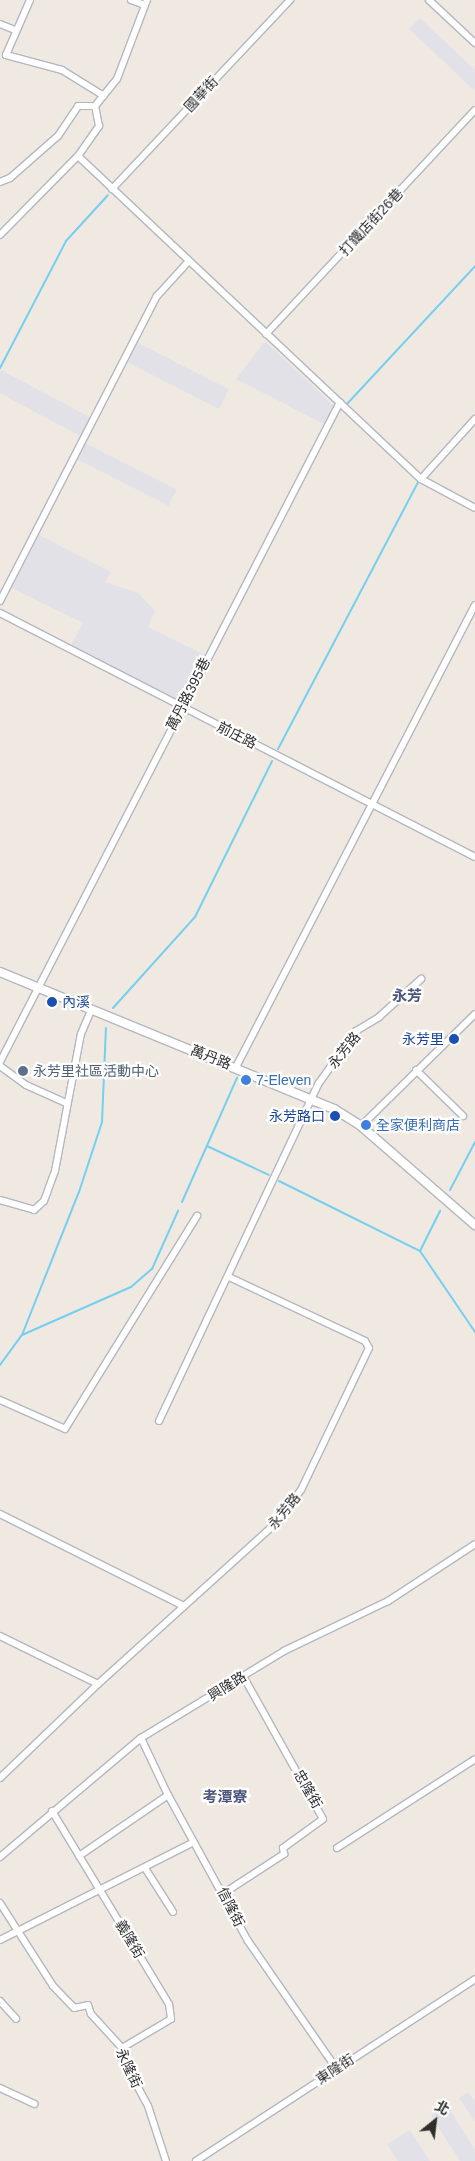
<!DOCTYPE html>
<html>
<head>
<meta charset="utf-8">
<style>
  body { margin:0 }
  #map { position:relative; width:475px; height:2161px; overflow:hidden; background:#efe9e1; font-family:Helvetica,"Noto Sans TC",sans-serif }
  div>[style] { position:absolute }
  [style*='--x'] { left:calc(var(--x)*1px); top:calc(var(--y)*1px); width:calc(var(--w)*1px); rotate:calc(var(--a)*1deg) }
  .industrial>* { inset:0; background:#e3e1e8; transform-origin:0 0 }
  .stream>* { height:2px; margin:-1px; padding:0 1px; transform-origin:1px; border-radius:1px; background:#75cff0 }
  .roads { filter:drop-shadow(1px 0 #b4b7c1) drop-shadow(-1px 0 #b4b7c1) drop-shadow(0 1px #b4b7c1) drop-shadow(0 -1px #b4b7c1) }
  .minor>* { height:6px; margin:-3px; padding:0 3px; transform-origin:3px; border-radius:3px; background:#fff }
  .tertiary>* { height:8px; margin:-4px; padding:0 4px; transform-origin:4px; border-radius:4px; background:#fff }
  .dots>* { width:14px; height:14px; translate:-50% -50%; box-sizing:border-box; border:2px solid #fff; border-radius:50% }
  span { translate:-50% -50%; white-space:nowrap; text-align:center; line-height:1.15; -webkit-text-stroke:4.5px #fff; paint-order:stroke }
  .street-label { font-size:14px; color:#2e2e2e }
  .transit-label { font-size:14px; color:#164399 }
  .left { translate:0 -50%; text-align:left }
  .right { translate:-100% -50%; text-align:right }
  .service-label { font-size:14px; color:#4e5e75 }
  .shop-label { font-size:14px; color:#366cbe }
  .neighbourhood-label { font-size:15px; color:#4d5680; font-weight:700 }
  .north { position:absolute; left:410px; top:2096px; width:50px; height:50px; -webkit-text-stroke:4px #fff; paint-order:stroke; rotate:29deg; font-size:14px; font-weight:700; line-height:20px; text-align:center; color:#2e2e2e }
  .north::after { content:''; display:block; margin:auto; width:18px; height:22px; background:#2e2e2e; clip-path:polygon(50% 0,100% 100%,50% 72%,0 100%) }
</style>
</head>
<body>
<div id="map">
  <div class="industrial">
    <div style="clip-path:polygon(420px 18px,475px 70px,475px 91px,409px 29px)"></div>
    <div style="clip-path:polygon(265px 341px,333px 405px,326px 425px,236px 379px)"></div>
    <div style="left:138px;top:343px;width:102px;height:22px;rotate:27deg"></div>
    <div style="left:1px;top:370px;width:103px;height:21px;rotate:28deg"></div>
    <div style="left:85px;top:443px;width:103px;height:18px;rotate:27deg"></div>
    <div style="clip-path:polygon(39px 535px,111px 572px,105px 582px,138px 593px,155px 611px,148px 627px,207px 656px,183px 704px,71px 645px,83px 623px,12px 588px)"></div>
    <div style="clip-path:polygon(468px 2092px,475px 2102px,475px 2122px,459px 2098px)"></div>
    <div style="clip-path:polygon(447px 2105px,475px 2150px,475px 2161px,460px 2161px,431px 2116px)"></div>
    <div style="clip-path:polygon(410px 2130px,430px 2161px,398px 2161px,387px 2144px)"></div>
  </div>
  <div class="stream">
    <div style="--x:0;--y:368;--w:143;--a:-62.5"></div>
    <div style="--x:66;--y:241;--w:62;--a:-47.6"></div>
    <div style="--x:346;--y:405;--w:190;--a:-47.1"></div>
    <div style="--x:379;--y:435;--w:57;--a:45.7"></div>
    <div style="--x:278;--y:749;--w:304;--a:-62.3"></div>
    <div style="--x:113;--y:1008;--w:122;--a:-48"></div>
    <div style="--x:195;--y:917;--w:174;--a:-63.7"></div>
    <div style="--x:207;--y:1146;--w:68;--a:25.1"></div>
    <div style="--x:279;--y:1181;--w:157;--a:26.4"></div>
    <div style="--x:420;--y:1251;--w:98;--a:55.8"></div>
    <div style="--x:450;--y:1190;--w:54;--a:-62.5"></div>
    <div style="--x:182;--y:1202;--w:136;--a:-66.1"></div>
    <div style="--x:420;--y:1251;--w:45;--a:-63.4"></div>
    <div style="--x:22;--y:1335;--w:154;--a:-68.3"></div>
    <div style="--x:79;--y:1192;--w:74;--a:-71.8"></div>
    <div style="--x:102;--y:1122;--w:94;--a:-87.6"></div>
    <div style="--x:0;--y:1365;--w:37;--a:-54"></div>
    <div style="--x:22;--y:1335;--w:119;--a:-23.8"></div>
    <div style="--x:131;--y:1287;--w:28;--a:-41"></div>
    <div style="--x:152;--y:1269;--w:64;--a:-65.9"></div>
  </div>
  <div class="roads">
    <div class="minor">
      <div style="--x:30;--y:0;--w:60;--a:113.6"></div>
      <div style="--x:6;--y:55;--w:58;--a:15"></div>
      <div style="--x:62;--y:70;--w:49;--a:31.8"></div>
      <div style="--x:131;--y:0;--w:15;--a:20"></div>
      <div style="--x:429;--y:0;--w:63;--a:43.1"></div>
      <div style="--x:0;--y:24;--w:16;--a:22"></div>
      <div style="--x:78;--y:156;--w:37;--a:-55"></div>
      <div style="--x:99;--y:126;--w:20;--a:-101"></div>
      <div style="--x:95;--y:106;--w:35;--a:-51"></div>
      <div style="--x:117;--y:79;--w:85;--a:-69.2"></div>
      <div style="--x:0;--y:182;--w:11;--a:-22"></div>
      <div style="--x:10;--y:178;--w:64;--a:-41.2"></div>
      <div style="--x:58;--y:136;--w:36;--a:-56"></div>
      <div style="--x:78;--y:106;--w:17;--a:0"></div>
      <div style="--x:112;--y:189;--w:260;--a:-46.7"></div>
      <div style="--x:0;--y:235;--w:111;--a:-45.4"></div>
      <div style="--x:78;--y:156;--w:471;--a:43.3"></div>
      <div style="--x:421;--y:479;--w:61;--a:28.2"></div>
      <div style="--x:266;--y:334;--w:306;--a:-47"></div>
      <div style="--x:421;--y:479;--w:81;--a:-48"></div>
      <div style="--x:0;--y:601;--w:343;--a:-62.8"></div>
      <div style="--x:157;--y:296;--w:47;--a:-47.6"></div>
      <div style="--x:0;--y:613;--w:534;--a:27.19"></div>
      <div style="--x:0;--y:1062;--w:742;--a:-62.74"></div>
      <div style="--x:0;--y:1066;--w:32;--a:36"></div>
      <div style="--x:26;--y:1085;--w:44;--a:24.2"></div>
      <div style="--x:236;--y:1067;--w:520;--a:-62.65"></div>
      <div style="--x:416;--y:1070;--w:66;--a:44.4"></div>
      <div style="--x:361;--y:1126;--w:160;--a:-44.5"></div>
      <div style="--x:0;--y:1200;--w:35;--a:16"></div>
      <div style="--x:34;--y:1210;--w:13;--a:-42"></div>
      <div style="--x:44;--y:1201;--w:32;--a:-70"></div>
      <div style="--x:55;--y:1171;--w:139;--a:-79.3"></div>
      <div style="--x:81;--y:1034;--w:26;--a:-67"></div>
      <div style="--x:0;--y:1400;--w:71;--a:24"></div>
      <div style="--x:65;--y:1429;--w:251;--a:-58.2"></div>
      <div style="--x:159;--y:1421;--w:374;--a:-64.7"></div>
      <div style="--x:319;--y:1083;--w:64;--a:-54.6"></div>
      <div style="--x:356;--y:1031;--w:27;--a:-31"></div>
      <div style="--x:379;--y:1017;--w:57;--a:-42.1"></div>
      <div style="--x:0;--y:1514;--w:206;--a:26.6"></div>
      <div style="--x:0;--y:1636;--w:109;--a:26.1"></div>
      <div style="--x:141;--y:1738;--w:63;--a:64.7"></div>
      <div style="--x:168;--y:1795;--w:166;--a:61.3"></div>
      <div style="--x:248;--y:1941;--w:155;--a:55.3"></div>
      <div style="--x:0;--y:1778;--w:136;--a:-43.8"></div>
      <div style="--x:98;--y:1684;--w:240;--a:-42.1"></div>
      <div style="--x:276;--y:1523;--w:41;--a:-52.9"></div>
      <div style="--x:301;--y:1490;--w:157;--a:-64.4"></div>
      <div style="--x:369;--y:1348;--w:8;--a:-120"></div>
      <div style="--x:365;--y:1341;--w:150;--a:-154.8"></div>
      <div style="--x:52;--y:1811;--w:226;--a:58.8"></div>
      <div style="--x:169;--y:2004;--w:15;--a:82"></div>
      <div style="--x:171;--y:2019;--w:57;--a:149.4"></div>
      <div style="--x:337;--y:1848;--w:164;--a:-32.8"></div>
      <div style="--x:79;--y:1856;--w:108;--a:-34.4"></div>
      <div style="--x:0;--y:1857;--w:185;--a:-40.2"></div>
      <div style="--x:141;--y:1738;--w:167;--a:-31.3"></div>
      <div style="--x:284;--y:1651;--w:115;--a:-25.7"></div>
      <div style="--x:388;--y:1601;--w:104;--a:-33.2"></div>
      <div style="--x:145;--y:1868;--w:52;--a:57.5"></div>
      <div style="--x:224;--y:1893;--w:72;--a:-33"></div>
      <div style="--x:284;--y:1854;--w:6;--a:-99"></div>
      <div style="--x:283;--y:1848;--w:49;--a:-35.9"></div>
      <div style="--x:323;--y:1819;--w:164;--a:-119.2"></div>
      <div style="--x:0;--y:1903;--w:98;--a:57.4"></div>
      <div style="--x:53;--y:1986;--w:30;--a:46"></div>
      <div style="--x:74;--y:2008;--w:14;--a:-12"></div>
      <div style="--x:88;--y:2005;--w:9;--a:72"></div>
      <div style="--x:91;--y:2014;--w:46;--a:47.6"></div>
      <div style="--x:122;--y:2048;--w:8;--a:97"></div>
      <div style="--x:121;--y:2056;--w:57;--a:61.6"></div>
      <div style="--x:148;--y:2106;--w:58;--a:71.9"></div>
      <div style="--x:0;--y:1940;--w:217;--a:-26.8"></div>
      <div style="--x:0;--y:2001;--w:24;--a:48"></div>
      <div style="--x:0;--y:2088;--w:38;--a:25"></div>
      <div style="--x:196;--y:2161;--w:333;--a:-33.1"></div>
    </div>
    <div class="tertiary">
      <div style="--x:0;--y:972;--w:361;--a:22.3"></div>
      <div style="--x:334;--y:1109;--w:32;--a:32"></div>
      <div style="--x:361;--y:1126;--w:151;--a:41"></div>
    </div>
  </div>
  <div class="dots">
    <div style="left:52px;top:1002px;background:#1a4fb4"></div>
    <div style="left:454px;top:1039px;background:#1a4fb4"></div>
    <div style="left:23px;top:1071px;background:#5c6f8a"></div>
    <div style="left:246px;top:1080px;background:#3f7fe0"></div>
    <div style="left:335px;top:1116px;background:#1a4fb4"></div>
    <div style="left:366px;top:1125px;background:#3f7fe0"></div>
  </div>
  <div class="street-label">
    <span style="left:201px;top:94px;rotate:-47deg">國華街</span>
    <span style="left:371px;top:222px;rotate:-47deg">打鐵店街26巷</span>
    <span style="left:188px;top:694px;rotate:-63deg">萬丹路395巷</span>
    <span style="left:237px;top:735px;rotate:27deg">前庄路</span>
    <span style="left:344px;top:1050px;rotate:-51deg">永芳路</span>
    <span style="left:211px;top:1057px;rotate:21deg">萬丹路</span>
    <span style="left:284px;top:1511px;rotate:-51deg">永芳路</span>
    <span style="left:227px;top:1686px;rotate:-32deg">興隆路</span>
    <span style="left:308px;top:1789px;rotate:60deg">忠隆街</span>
    <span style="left:231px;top:1907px;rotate:63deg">信隆街</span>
    <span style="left:130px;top:1939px;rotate:59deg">義隆街</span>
    <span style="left:129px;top:2068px;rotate:65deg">永隆街</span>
    <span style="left:335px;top:2069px;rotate:-33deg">東隆街</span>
  </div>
  <div class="transit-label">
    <span class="left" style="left:62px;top:1002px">內溪</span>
    <span class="right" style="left:444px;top:1039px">永芳里</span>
    <span class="right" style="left:325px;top:1116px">永芳路口</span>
  </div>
  <div class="service-label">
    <span class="left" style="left:33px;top:1071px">永芳里社區活動中心</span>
  </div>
  <div class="shop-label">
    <span class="left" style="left:256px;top:1080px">7-Eleven</span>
    <span class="left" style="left:376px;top:1125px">全家便利商店</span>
  </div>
  <div class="neighbourhood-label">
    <span style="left:407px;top:996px">永芳</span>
    <span style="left:225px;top:1797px">考潭寮</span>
  </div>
  <div class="north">北</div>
</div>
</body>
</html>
